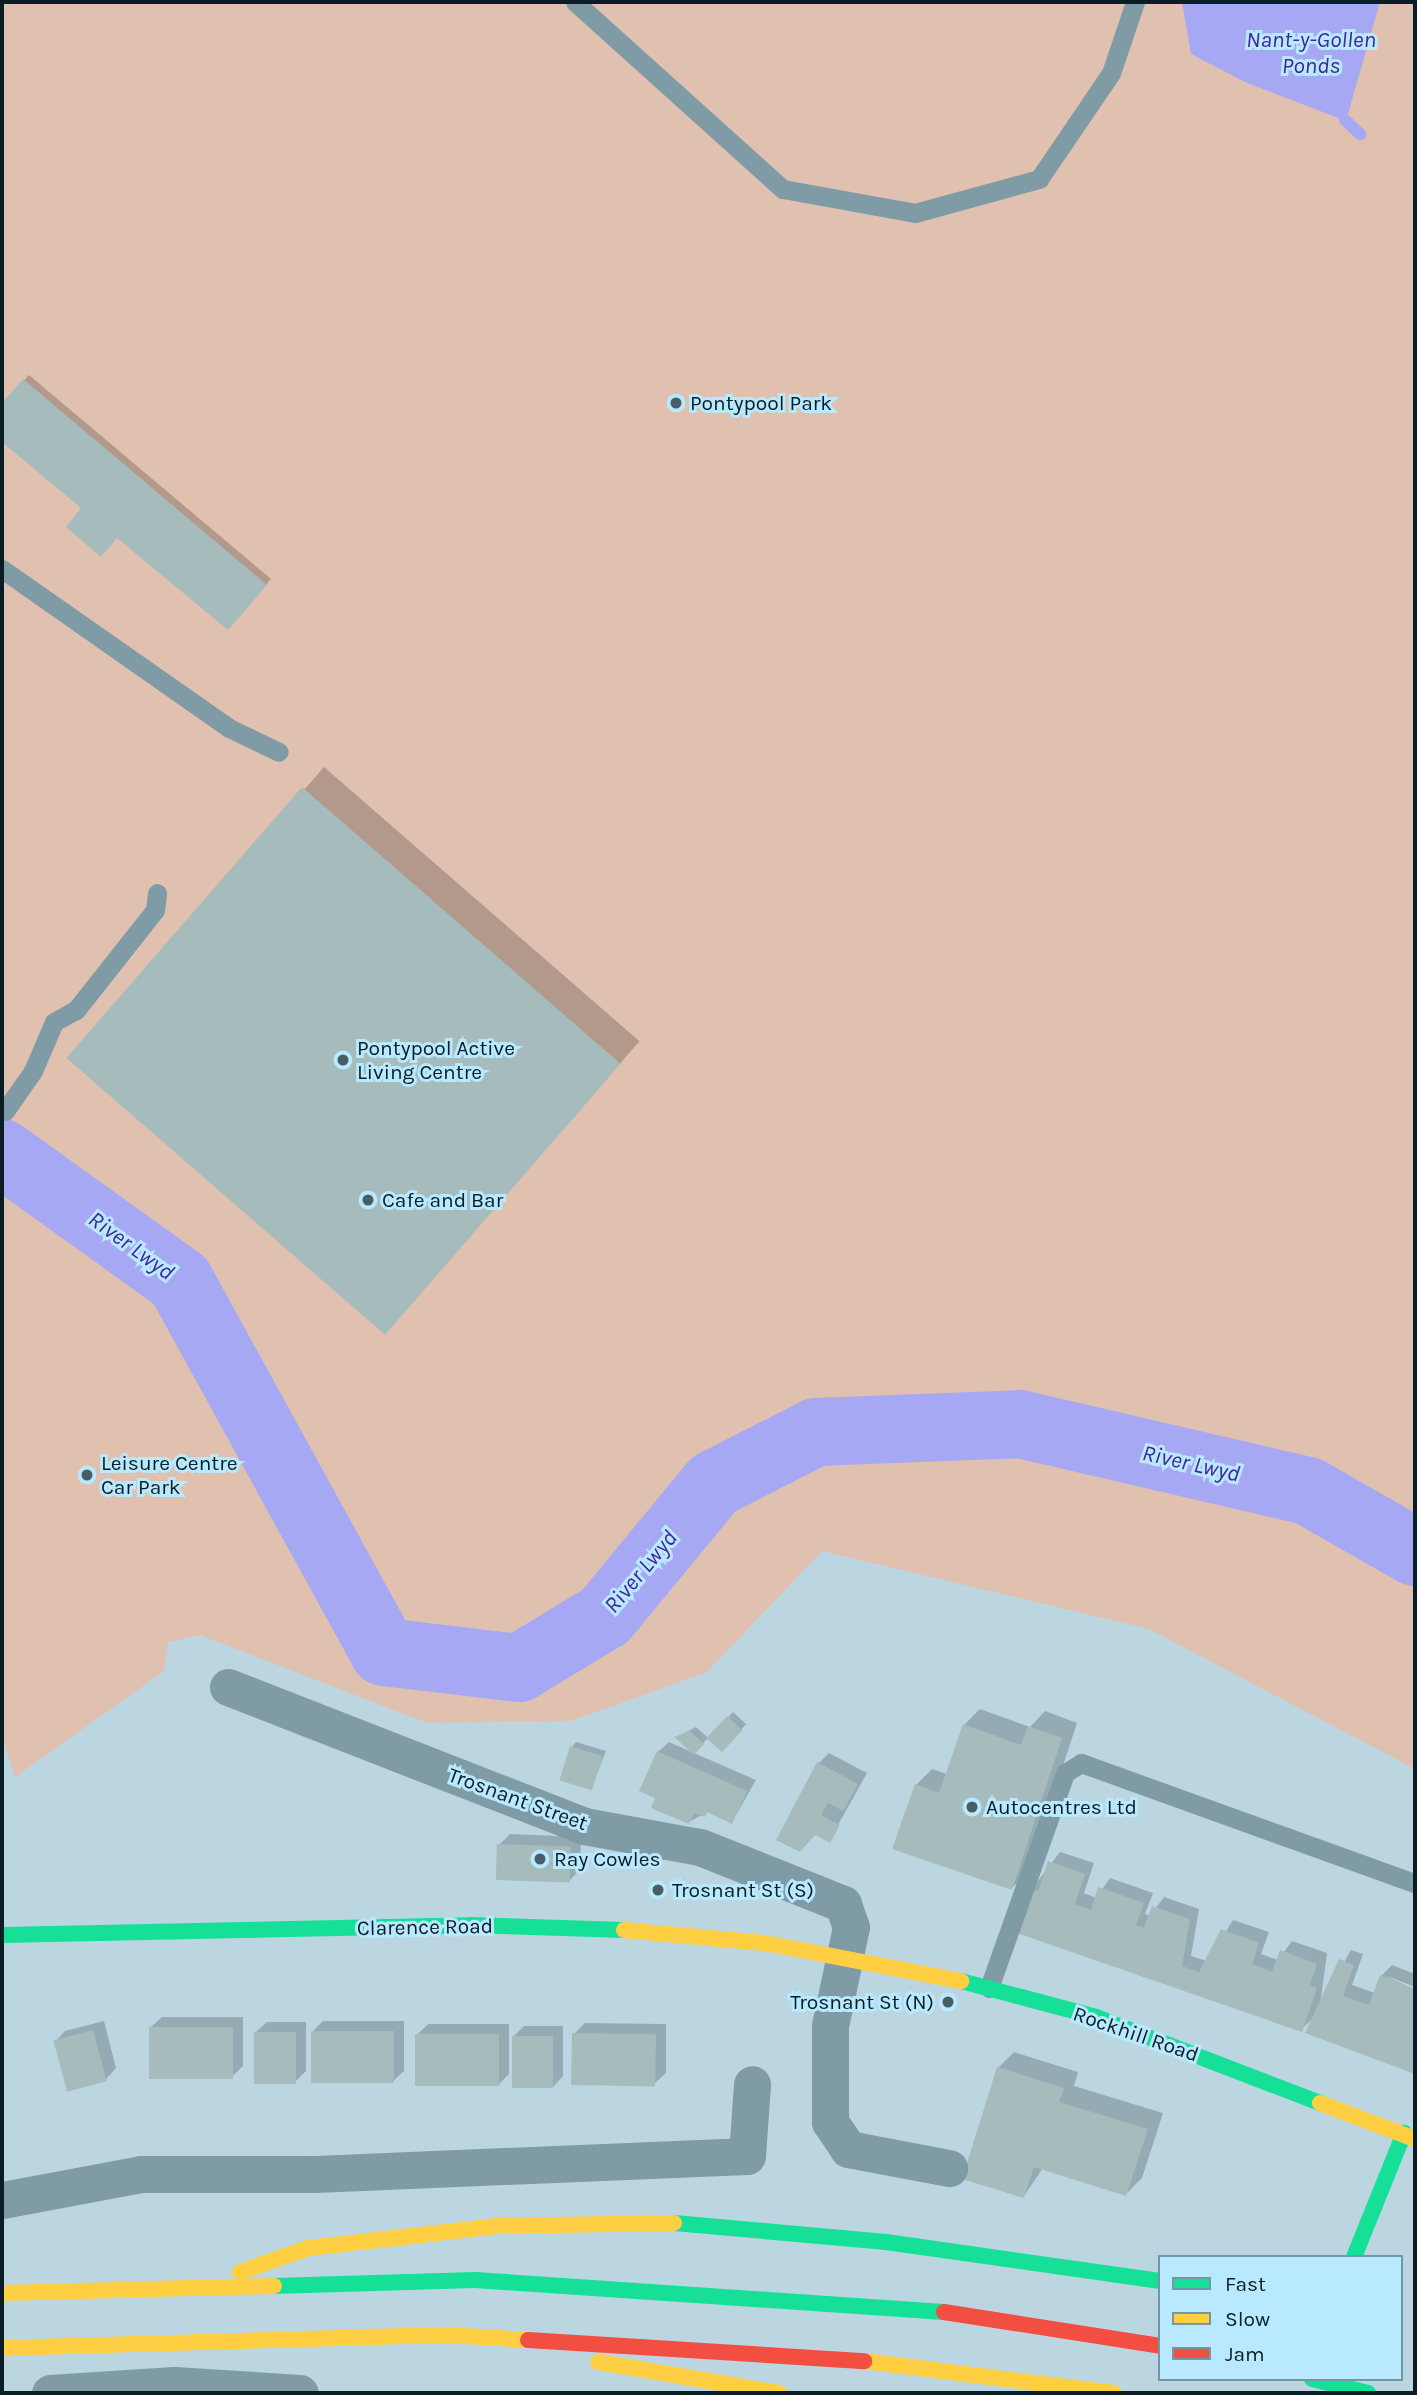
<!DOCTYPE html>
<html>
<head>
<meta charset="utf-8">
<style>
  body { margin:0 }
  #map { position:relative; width:1417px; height:2395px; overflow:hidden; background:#bbd6e1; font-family:Karla,sans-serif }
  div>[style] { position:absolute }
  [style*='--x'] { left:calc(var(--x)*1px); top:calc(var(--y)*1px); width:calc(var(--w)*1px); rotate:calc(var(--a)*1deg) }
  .green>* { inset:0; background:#e0c0af }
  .water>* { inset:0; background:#a7a8f4 }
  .shadow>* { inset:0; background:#0003; transform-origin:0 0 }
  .stream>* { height:12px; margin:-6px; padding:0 6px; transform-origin:6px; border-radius:6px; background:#a7a8f4 }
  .river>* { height:68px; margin:-34px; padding:0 34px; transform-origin:34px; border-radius:34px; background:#a7a8f4 }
  .building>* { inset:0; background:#a6bbbc; transform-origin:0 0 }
  .lane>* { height:19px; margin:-9.5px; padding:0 9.5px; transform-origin:9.5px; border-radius:9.5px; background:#7f9ba6 }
  .street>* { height:37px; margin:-18.5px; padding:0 18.5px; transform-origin:18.5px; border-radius:18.5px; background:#7f9ba6 }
  .fast>* { height:16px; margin:-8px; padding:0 8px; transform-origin:8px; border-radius:8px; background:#16e098 }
  .slow>* { height:16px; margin:-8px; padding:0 8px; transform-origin:8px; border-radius:8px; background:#ffcf43 }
  .jam>* { height:16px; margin:-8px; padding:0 8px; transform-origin:8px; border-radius:8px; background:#f24e42 }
  .dots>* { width:19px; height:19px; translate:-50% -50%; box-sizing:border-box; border:4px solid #b8e9fe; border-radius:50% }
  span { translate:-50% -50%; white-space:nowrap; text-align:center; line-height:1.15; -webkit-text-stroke:6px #b8e9fe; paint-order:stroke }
  .poi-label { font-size:21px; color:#0a1d24 }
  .left { translate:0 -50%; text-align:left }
  .right { translate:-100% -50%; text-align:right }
  .street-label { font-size:21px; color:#0a1d24 }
  .water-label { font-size:23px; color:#43249a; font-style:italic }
  .frame { position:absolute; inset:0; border:4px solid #0a1d24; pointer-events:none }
  .legend { position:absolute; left:1158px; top:2255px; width:245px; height:126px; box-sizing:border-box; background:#b8e9fe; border:2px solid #7297a7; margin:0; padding:9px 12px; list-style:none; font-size:21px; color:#0a1d24 }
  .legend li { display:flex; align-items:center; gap:14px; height:35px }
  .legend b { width:35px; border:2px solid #7297a7 }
</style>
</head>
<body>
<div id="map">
  <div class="green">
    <div style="clip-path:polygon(2px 2px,1415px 2px,1415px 1769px,1149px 1629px,822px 1551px,707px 1672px,571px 1721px,427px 1723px,200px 1635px,168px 1642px,164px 1671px,15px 1777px,2px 1738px)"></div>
  </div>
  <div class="water">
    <div style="clip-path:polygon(1182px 2px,1380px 2px,1346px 121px,1247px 83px,1191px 54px)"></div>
  </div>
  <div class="shadow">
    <div style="clip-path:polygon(29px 375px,271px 579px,233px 623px,2px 439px,2px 406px)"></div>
    <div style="left:324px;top:767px;width:418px;height:387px;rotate:41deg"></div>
    <div style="clip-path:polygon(980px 1709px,1030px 1727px,1045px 1711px,1077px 1723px,1028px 1872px,1012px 1888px,916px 1785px,932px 1769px,947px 1774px,964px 1725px)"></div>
    <div style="left:733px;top:1712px;width:18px;height:35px;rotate:43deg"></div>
    <div style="clip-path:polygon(696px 1727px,708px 1738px,694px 1753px,756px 1780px,732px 1822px,709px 1811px,689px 1822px,657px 1797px,658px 1752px,669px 1742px,692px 1752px,677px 1737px)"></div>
    <div style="clip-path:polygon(576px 1742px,606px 1751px,591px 1788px,572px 1747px)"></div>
    <div style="clip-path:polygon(829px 1753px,867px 1773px,829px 1841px,815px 1833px,819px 1763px)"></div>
    <div style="clip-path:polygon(510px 1834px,581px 1837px,580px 1870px,569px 1881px,499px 1845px)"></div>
    <div style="clip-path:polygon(1060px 1852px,1094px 1863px,1084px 1893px,1096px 1898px,1110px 1878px,1153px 1893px,1145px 1914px,1150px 1916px,1164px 1897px,1199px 1909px,1191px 1956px,1207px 1961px,1233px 1920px,1269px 1932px,1261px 1954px,1278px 1960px,1292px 1941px,1327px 1953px,1320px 2005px,1351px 1950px,1363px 1954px,1352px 1985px,1375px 1993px,1381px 1976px,1392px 1965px,1415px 1974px,1415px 1987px,1384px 1975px,1415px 1990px,1415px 2073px,1307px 2032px,1314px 2017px,1301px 2030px,1031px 1890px)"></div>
    <div style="clip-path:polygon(162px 2017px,243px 2017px,243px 2066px,232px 2077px,151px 2027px)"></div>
    <div style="clip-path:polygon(104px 2021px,116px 2068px,106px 2079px,55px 2042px,65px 2031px)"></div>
    <div style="clip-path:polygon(323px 2021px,404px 2021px,404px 2071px,393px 2081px,312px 2032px)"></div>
    <div style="clip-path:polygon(267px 2022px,306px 2022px,306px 2071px,295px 2082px,256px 2032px)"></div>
    <div style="clip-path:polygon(585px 2023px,666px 2024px,666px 2073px,655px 2083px,574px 2034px)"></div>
    <div style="clip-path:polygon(428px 2024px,509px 2024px,509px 2074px,498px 2085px,417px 2035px)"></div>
    <div style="clip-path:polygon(524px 2026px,563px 2026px,563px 2076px,553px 2087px,513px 2037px)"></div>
    <div style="clip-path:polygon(1014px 2052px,1078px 2072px,1074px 2086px,1163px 2113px,1142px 2178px,1126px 2194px,1043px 2168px,1024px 2196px,998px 2068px)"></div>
  </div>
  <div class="stream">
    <div style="--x:1345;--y:120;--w:21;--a:43"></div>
  </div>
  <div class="river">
    <div style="--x:2;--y:1153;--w:219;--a:35.7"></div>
    <div style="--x:180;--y:1281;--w:423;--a:61.2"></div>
    <div style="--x:384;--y:1652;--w:136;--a:6.8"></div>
    <div style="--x:519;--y:1668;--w:100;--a:-31.2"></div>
    <div style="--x:605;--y:1616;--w:171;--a:-50.5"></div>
    <div style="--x:714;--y:1484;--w:114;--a:-27"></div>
    <div style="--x:816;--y:1432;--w:204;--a:-2.2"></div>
    <div style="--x:1020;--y:1424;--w:296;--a:13.1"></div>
    <div style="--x:1308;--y:1491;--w:123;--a:29.7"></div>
  </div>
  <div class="building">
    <div style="clip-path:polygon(23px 379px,267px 585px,228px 630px,117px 538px,101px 557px,66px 527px,81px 508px,2px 442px,2px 403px)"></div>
    <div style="left:302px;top:787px;width:422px;height:359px;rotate:41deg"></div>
    <div style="left:727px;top:1716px;width:21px;height:30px;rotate:43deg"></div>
    <div style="clip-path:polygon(963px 1724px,1021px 1745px,1028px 1726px,1062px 1738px,1012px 1890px,892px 1849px,915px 1784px,939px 1793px)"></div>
    <div style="clip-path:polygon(690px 1731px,704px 1744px,694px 1755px,674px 1737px)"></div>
    <div style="left:570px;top:1746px;width:34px;height:36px;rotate:17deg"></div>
    <div style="clip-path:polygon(657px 1751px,747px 1791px,732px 1824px,707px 1812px,705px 1817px,694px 1813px,689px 1824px,651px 1808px,655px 1798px,639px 1791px)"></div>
    <div style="clip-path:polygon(817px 1762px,858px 1784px,843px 1811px,828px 1803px,821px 1815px,840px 1825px,830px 1843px,815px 1835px,800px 1852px,776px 1840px)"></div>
    <div style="left:497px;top:1844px;width:74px;height:36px;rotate:2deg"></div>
    <div style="clip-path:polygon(1048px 1861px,1085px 1874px,1075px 1904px,1091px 1910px,1098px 1887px,1144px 1903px,1136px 1925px,1144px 1928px,1152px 1906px,1190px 1919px,1182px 1966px,1199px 1972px,1221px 1929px,1259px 1943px,1252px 1964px,1272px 1972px,1280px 1950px,1317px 1964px,1310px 1985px,1317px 1988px,1302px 2032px,1014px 1932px,1030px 1889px,1038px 1891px)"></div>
    <div style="clip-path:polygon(1339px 1959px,1354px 1965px,1343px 1996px,1369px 2005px,1380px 1975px,1415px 1989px,1415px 2074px,1305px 2033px)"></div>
    <div style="left:149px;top:2027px;width:84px;height:52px"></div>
    <div style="left:93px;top:2030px;width:53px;height:41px;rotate:75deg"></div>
    <div style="left:311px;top:2031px;width:83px;height:52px"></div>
    <div style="left:254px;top:2032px;width:42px;height:52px"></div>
    <div style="left:572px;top:2033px;width:84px;height:52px;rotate:1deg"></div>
    <div style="left:415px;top:2034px;width:84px;height:52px"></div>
    <div style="left:512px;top:2036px;width:41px;height:52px"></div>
    <div style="clip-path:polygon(997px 2067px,1064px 2088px,1059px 2102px,1148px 2129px,1126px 2196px,1034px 2167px,1024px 2198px,962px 2179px)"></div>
  </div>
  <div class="lane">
    <div style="--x:575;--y:2;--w:280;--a:42"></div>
    <div style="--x:783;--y:189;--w:134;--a:10.3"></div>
    <div style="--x:915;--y:213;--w:129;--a:-15.3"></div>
    <div style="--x:1039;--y:179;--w:128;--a:-55.8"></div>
    <div style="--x:1111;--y:73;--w:75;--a:-71.3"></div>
    <div style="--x:2;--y:569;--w:277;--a:35"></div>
    <div style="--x:229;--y:728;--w:55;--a:25.6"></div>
    <div style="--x:5;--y:1111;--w:49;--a:-55"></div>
    <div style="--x:33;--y:1071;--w:53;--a:-66.8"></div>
    <div style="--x:54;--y:1022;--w:25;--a:-29"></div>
    <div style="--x:76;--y:1010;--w:127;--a:-51.7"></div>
    <div style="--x:155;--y:910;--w:17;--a:-83"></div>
    <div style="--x:989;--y:1988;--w:228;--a:-70.5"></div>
    <div style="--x:1065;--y:1773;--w:19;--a:-32"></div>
    <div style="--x:1081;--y:1763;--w:355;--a:19.8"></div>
  </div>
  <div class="street">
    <div style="--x:228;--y:1687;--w:382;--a:21.3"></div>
    <div style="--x:584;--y:1826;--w:118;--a:10.3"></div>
    <div style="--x:700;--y:1847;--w:154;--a:21.7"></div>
    <div style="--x:843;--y:1904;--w:24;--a:71"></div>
    <div style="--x:851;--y:1927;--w:101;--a:102"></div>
    <div style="--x:830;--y:2026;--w:96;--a:90"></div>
    <div style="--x:830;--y:2122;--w:32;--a:56"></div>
    <div style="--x:848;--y:2149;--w:103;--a:10.7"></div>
    <div style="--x:2;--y:2200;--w:141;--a:-10.6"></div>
    <div style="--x:141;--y:2174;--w:174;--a:0"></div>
    <div style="--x:315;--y:2174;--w:432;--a:-2.4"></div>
    <div style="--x:747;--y:2156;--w:72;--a:-86"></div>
    <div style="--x:50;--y:2393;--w:124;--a:-3.7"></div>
    <div style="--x:174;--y:2385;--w:126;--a:3.6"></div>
  </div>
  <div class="fast">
    <div style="--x:2;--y:1935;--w:469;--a:-1.2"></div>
    <div style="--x:471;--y:1925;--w:153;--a:1.9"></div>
    <div style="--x:961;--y:1981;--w:140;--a:14.9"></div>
    <div style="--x:1096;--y:2017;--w:240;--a:21"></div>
    <div style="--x:674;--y:2223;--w:213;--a:5.1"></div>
    <div style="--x:886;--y:2242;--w:277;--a:8.1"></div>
    <div style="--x:1354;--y:2257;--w:134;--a:-68"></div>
    <div style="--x:274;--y:2286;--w:201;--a:-1.7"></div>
    <div style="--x:475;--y:2280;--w:470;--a:3.9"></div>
    <div style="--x:1312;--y:2379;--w:58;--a:14"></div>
  </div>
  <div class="slow">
    <div style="--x:624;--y:1930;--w:142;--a:5.3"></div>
    <div style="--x:765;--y:1943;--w:200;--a:11"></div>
    <div style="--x:1320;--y:2103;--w:102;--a:20.8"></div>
    <div style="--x:240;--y:2272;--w:72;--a:-19.4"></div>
    <div style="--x:308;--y:2248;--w:191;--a:-6.6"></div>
    <div style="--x:498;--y:2226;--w:176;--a:-1"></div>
    <div style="--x:2;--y:2293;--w:272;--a:-1.5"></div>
    <div style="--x:2;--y:2348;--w:445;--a:-1.7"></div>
    <div style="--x:447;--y:2335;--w:81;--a:3.5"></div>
    <div style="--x:864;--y:2361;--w:252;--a:7.3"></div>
    <div style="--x:598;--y:2362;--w:184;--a:9.7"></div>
  </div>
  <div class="jam">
    <div style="--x:944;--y:2312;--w:219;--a:8.9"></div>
    <div style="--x:528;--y:2340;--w:337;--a:3.6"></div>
  </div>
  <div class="dots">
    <div style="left:676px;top:403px;background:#485e66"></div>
    <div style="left:343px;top:1060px;background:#485e66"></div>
    <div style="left:368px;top:1200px;background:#485e66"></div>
    <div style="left:87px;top:1475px;background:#485e66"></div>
    <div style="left:972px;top:1807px;background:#485e66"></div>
    <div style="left:540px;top:1859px;background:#485e66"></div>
    <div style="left:658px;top:1890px;background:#485e66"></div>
    <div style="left:948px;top:2002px;background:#485e66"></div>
  </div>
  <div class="poi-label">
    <span class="left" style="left:690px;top:403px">Pontypool Park</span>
    <span class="left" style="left:357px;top:1060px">Pontypool Active<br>Living Centre</span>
    <span class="left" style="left:382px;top:1200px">Cafe and Bar</span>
    <span class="left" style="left:101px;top:1475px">Leisure Centre<br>Car Park</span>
    <span class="left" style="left:986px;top:1807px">Autocentres Ltd</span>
    <span class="left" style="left:554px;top:1859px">Ray Cowles</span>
    <span class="left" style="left:672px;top:1890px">Trosnant St (S)</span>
    <span class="right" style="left:934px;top:2002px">Trosnant St (N)</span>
  </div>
  <div class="street-label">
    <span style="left:518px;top:1799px;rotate:20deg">Trosnant Street</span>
    <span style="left:425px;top:1927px;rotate:-1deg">Clarence Road</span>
    <span style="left:1136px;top:2034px;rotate:19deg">Rockhill Road</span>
  </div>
  <div class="water-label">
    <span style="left:1311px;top:53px">Nant-y-Gollen<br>Ponds</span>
    <span style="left:131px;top:1246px;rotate:36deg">River Lwyd</span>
    <span style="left:1191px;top:1464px;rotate:13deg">River Lwyd</span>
    <span style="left:641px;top:1572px;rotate:-50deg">River Lwyd</span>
  </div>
  <div class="frame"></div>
  <ul class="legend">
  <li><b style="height:9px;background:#16e098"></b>Fast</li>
  <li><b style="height:9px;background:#ffcf43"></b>Slow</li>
  <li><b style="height:9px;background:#f24e42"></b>Jam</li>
  </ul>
</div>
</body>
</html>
